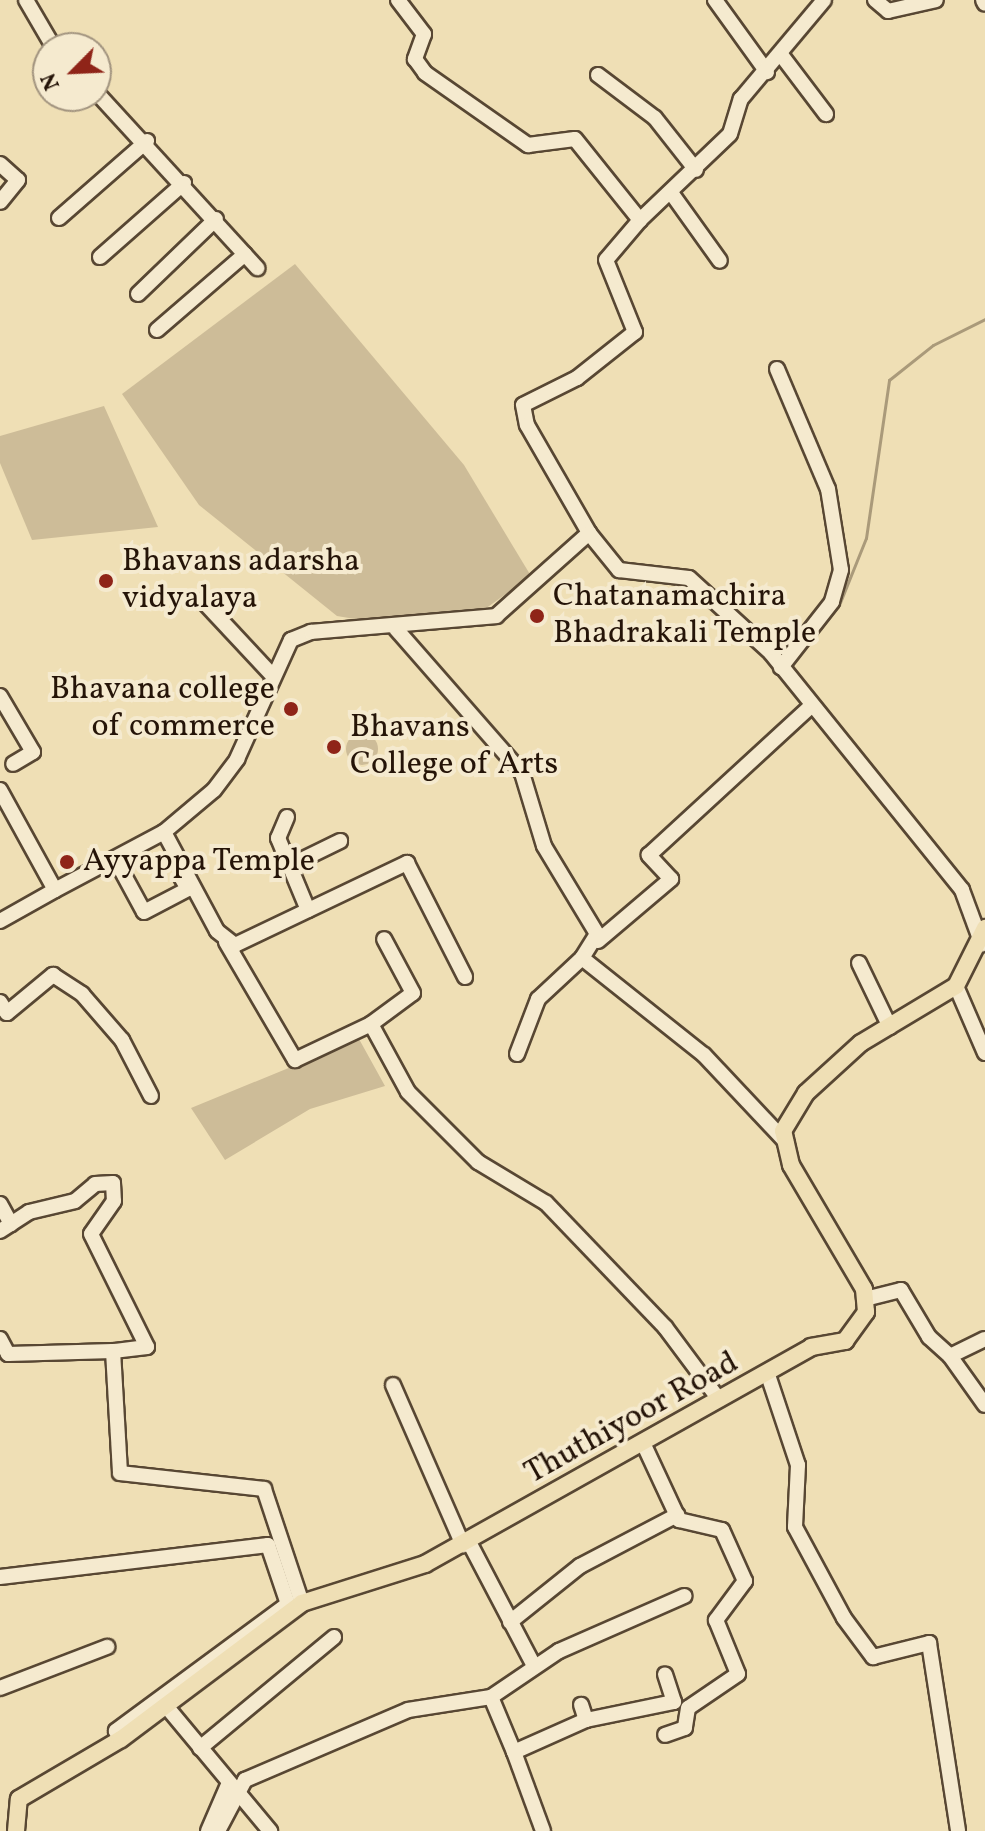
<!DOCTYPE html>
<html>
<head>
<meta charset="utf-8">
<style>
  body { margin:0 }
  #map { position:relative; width:985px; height:1831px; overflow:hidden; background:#efdfb5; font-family:Vollkorn,serif }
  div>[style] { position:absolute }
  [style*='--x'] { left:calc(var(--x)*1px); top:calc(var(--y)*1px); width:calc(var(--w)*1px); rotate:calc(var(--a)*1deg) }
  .green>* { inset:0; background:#cdbc98 }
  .round { border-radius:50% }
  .stream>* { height:3px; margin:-1.5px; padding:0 1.5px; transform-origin:1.5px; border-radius:1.5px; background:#aa9a7a }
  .roads { filter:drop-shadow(2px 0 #584733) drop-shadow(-2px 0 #584733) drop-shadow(0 2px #584733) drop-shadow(0 -2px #584733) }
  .minor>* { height:14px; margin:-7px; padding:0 7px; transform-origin:7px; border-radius:7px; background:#f5eacf }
  .major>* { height:16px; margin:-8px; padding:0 8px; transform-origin:8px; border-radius:8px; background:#efdfb5 }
  .dots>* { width:22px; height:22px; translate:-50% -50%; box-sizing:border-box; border:4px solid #f5eacf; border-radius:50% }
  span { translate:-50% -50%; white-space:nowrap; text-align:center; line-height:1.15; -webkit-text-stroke:8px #f5eacf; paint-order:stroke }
  .poi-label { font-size:32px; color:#251408 }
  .left { translate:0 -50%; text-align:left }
  .right { translate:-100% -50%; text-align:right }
  .street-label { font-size:32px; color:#251408 }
  .north { position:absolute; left:32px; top:32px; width:80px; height:80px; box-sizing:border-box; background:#f5eacf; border:2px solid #a2947f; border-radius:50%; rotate:246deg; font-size:22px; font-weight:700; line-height:32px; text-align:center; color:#251408 }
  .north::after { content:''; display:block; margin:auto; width:28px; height:36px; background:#8f2418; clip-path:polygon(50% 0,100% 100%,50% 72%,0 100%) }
</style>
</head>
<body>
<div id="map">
  <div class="green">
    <div style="clip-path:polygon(295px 264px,464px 465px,531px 576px,485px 609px,367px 621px,337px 616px,199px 505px,122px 394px)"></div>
    <div style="clip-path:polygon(104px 406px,158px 527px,32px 540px,0 463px,0 436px)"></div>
    <div class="round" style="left:346px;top:733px;width:32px;height:32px"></div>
    <div style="clip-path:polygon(359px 1039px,385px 1086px,310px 1109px,225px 1160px,191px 1108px)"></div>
  </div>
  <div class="stream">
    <div style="--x:788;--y:669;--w:82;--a:-51.4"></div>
    <div style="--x:839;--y:605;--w:72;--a:-68.1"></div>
    <div style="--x:866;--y:538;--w:160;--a:-81.7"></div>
    <div style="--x:889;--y:380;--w:56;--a:-38.5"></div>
    <div style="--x:933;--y:345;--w:58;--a:-26.6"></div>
  </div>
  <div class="roads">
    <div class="minor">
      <div style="--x:26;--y:0;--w:56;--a:59.7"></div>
      <div style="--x:398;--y:0;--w:43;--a:52.6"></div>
      <div style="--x:424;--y:34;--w:27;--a:110"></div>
      <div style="--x:415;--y:59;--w:17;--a:54"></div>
      <div style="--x:425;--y:73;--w:126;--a:35"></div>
      <div style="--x:528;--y:145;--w:47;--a:-7.3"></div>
      <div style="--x:575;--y:139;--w:104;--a:51.3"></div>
      <div style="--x:640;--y:220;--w:52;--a:130.4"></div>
      <div style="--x:606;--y:260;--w:78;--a:68.1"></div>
      <div style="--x:635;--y:332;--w:74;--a:141.6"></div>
      <div style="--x:577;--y:378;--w:60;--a:153.4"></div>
      <div style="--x:523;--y:405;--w:20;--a:79"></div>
      <div style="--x:527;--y:425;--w:125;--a:60.1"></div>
      <div style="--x:715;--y:0;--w:89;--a:54.2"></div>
      <div style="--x:875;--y:0;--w:17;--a:40"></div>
      <div style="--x:888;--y:11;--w:49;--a:-12.9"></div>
      <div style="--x:983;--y:0;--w:4;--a:63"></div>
      <div style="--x:782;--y:56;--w:73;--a:52.8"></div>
      <div style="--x:598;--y:75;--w:71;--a:37"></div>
      <div style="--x:655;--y:118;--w:66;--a:51.7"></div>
      <div style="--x:96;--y:92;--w:239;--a:47.5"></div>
      <div style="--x:0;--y:164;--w:24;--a:42"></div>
      <div style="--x:18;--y:180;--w:28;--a:129"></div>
      <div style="--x:672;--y:194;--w:82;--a:54.4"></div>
      <div style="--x:59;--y:218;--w:117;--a:-41.2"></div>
      <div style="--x:640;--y:220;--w:124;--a:-43.7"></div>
      <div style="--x:730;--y:134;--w:37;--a:-73"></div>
      <div style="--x:741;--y:99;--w:129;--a:-50"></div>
      <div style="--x:100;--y:257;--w:112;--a:-41.4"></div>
      <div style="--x:138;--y:294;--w:108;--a:-43.9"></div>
      <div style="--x:157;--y:330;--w:116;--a:-40.8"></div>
      <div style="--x:777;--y:369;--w:130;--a:67"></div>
      <div style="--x:828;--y:489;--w:82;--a:80.9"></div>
      <div style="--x:841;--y:570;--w:33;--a:106"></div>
      <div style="--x:832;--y:602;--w:83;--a:128.1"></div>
      <div style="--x:203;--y:601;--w:100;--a:47"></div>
      <div style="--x:396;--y:629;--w:191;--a:48.8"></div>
      <div style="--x:522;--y:773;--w:76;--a:73.2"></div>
      <div style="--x:544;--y:846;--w:103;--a:58.9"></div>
      <div style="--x:597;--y:934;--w:28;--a:122"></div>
      <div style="--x:582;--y:958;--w:156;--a:38.5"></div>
      <div style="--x:704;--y:1055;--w:120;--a:46.7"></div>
      <div style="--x:0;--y:696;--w:65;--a:59.5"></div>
      <div style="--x:33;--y:752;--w:23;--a:149"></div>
      <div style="--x:0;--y:790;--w:114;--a:61.2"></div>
      <div style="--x:55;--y:890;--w:123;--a:-28"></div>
      <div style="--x:164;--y:832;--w:65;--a:-40"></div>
      <div style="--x:214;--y:790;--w:39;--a:-53"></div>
      <div style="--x:237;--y:759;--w:131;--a:-65.6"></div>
      <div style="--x:291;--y:640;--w:22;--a:-22"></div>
      <div style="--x:311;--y:632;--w:186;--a:-4.9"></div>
      <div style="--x:496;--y:616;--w:125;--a:-41.7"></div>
      <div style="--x:589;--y:533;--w:48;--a:51"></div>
      <div style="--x:619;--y:570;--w:70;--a:6.5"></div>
      <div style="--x:689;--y:578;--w:111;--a:42.4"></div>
      <div style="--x:771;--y:653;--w:304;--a:51.1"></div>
      <div style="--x:962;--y:890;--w:58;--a:69.7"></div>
      <div style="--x:287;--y:817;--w:23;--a:113"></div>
      <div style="--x:278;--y:838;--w:78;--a:67.4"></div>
      <div style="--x:164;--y:832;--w:112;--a:61.8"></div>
      <div style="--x:217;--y:931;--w:23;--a:38"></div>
      <div style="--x:235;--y:945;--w:191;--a:-25.5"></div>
      <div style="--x:407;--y:863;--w:128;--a:63"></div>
      <div style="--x:133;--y:858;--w:16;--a:150"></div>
      <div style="--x:119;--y:866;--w:52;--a:61.5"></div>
      <div style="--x:144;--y:912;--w:50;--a:-27.6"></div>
      <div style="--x:188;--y:889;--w:14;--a:-120"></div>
      <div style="--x:289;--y:866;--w:57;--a:-26.1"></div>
      <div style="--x:0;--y:921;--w:63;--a:-29.4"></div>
      <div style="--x:598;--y:941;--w:96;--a:-40.3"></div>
      <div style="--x:671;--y:879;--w:33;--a:-133"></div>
      <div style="--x:649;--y:855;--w:220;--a:-42.6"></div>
      <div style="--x:226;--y:942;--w:137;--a:59.7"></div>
      <div style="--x:295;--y:1060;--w:84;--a:-25.3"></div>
      <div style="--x:371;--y:1024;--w:77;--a:61.4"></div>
      <div style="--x:408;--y:1092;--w:99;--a:45"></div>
      <div style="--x:478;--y:1162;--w:79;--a:31.1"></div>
      <div style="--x:546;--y:1203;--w:172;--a:46.2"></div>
      <div style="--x:665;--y:1327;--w:89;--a:53.3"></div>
      <div style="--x:859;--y:963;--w:71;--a:64.2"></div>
      <div style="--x:956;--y:986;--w:73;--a:66.6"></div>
      <div style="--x:0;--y:1002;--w:13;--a:58"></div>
      <div style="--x:7;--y:1013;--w:60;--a:-39.6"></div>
      <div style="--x:53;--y:975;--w:35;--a:33"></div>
      <div style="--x:82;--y:994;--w:61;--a:49"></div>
      <div style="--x:122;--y:1040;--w:63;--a:62.6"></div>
      <div style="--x:371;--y:1024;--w:52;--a:-36.4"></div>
      <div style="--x:413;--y:993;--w:61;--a:-118.2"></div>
      <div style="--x:517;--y:1054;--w:59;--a:-69.1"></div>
      <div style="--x:538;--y:999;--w:60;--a:-43"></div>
      <div style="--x:0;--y:1204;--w:23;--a:61"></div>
      <div style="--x:0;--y:1231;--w:35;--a:-33"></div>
      <div style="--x:29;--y:1212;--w:47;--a:-13.4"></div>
      <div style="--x:75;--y:1201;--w:26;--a:-40"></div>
      <div style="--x:95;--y:1184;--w:18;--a:-3"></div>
      <div style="--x:113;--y:1183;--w:18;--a:87"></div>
      <div style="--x:114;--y:1201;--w:40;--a:124.9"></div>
      <div style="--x:91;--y:1234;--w:126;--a:63.6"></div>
      <div style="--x:147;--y:1347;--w:34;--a:173"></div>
      <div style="--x:865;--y:1299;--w:37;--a:-14"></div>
      <div style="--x:901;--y:1290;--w:55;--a:59.2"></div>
      <div style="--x:929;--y:1337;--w:28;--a:42"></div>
      <div style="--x:950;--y:1356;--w:39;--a:-26"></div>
      <div style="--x:0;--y:1339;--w:17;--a:62"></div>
      <div style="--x:8;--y:1354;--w:105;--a:-1.6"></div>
      <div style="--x:113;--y:1351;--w:122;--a:86.7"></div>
      <div style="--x:120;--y:1473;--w:145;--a:6.3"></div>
      <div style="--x:264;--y:1489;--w:120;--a:71.6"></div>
      <div style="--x:950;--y:1356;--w:60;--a:54.5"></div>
      <div style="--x:768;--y:1375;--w:95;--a:71.6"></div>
      <div style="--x:798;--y:1465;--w:62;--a:92.8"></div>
      <div style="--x:795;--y:1527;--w:103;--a:61.7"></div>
      <div style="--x:844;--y:1618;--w:49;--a:53.4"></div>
      <div style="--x:873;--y:1657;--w:58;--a:-14"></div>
      <div style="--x:929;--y:1643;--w:190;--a:81.2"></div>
      <div style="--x:393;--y:1385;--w:175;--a:66.4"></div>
      <div style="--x:644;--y:1445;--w:83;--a:65"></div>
      <div style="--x:679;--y:1520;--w:44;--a:13.1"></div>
      <div style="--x:722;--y:1530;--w:56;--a:65.7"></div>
      <div style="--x:745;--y:1581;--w:49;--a:126.6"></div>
      <div style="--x:716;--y:1620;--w:58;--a:67.8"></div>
      <div style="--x:738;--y:1674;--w:60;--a:145.8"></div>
      <div style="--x:688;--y:1708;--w:20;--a:99"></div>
      <div style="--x:685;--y:1728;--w:21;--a:161"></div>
      <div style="--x:469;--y:1542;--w:140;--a:62.3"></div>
      <div style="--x:0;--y:1577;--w:270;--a:-6.8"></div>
      <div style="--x:268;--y:1545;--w:62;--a:71.3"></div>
      <div style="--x:288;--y:1604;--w:214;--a:143.6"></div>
      <div style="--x:116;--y:1731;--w:9;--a:58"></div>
      <div style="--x:510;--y:1622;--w:90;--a:-38.7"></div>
      <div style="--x:580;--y:1566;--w:110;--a:-27.7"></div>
      <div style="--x:0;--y:1688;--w:115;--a:-21"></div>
      <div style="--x:491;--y:1697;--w:82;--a:-34.1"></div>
      <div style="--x:559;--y:1651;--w:137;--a:-23.7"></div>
      <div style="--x:166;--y:1706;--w:163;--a:50.2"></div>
      <div style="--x:586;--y:1720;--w:90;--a:-11.6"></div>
      <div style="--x:674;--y:1702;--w:29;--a:-108"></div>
      <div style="--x:200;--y:1748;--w:174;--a:-39.6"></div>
      <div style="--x:514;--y:1752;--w:84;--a:69.8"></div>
      <div style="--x:208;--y:1831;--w:50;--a:-66.5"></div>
      <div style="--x:218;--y:1831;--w:58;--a:-62.1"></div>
      <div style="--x:245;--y:1780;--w:177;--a:-23.2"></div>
      <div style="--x:408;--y:1710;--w:84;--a:-8.9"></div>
      <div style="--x:491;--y:1697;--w:60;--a:67.3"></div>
      <div style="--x:514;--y:1752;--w:79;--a:-24"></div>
      <div style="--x:586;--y:1720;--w:16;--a:-108"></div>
    </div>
    <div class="major">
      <div style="--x:16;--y:1831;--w:32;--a:-85"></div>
      <div style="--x:19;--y:1799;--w:118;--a:-30.5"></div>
      <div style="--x:121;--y:1739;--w:226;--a:-36.9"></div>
      <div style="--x:302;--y:1603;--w:129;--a:-17.6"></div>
      <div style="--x:425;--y:1564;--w:443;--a:-29.3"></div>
      <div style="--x:811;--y:1347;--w:35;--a:-10"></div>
      <div style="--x:845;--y:1341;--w:36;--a:-54"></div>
      <div style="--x:866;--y:1312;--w:23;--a:-95"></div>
      <div style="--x:864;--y:1289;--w:144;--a:-120.5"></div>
      <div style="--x:791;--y:1165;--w:35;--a:-103"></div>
      <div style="--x:783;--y:1131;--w:44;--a:-58.8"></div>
      <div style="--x:806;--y:1093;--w:74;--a:-42.3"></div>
      <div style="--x:861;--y:1043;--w:111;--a:-31"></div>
      <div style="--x:956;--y:986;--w:65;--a:-63.4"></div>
    </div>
  </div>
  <div class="dots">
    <div style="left:106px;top:581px;background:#8f2418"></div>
    <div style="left:537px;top:616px;background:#8f2418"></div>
    <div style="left:291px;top:709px;background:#8f2418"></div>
    <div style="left:334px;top:747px;background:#8f2418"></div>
    <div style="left:67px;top:862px;background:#8f2418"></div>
  </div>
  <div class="poi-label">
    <span class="left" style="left:122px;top:581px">Bhavans adarsha<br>vidyalaya</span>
    <span class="left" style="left:553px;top:616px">Chatanamachira<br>Bhadrakali Temple</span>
    <span class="right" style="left:275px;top:709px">Bhavana college<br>of commerce</span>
    <span class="left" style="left:350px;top:747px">Bhavans<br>College of Arts</span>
    <span class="left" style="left:83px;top:862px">Ayyappa Temple</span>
  </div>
  <div class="street-label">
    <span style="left:632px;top:1419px;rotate:-29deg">Thuthiyoor Road</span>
  </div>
  <div class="north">N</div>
</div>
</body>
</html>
